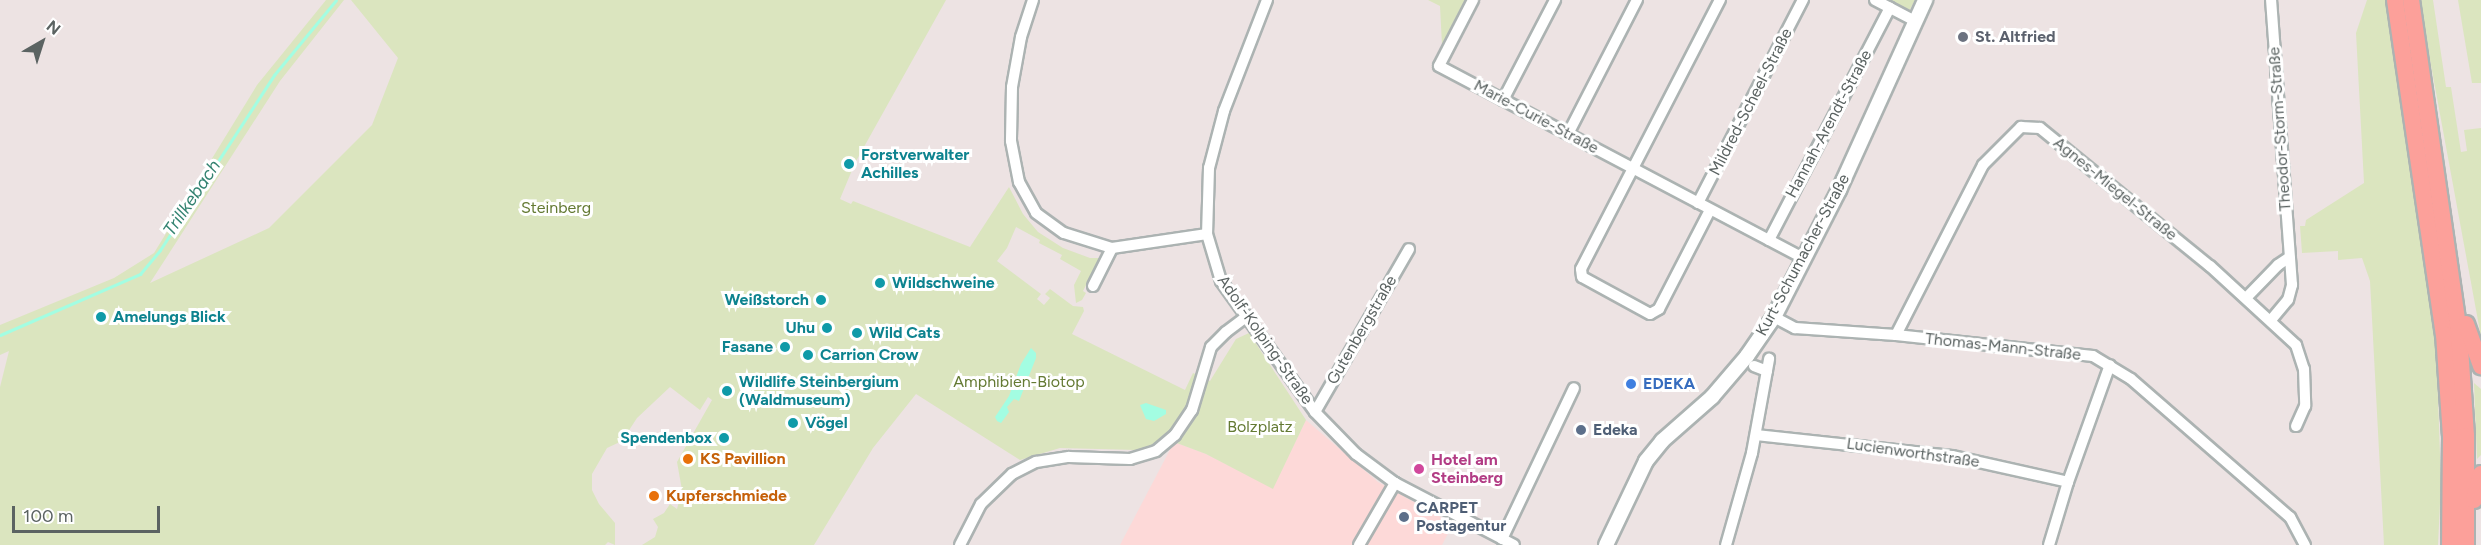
<!DOCTYPE html>
<html>
<head>
<meta charset="utf-8">
<style>
  body { margin:0 }
  #map { position:relative; width:2481px; height:545px; overflow:hidden; background:#ede3e3; font-family:Figtree,sans-serif }
  div>[style] { position:absolute }
  [style*='--x'] { left:calc(var(--x)*1px); top:calc(var(--y)*1px); width:calc(var(--w)*1px); rotate:calc(var(--a)*1deg) }
  .commercial>* { inset:0; background:#fdd9d8 }
  .green>* { inset:0; background:#dbe5bf }
  .water>* { inset:0; background:#a3fde2 }
  .stream>* { height:3px; margin:-1.5px; padding:0 1.5px; transform-origin:1.5px; border-radius:1.5px; background:#a3fde2 }
  .roads { filter:drop-shadow(2px 0 #acb3b2) drop-shadow(-2px 0 #acb3b2) drop-shadow(0 2px #acb3b2) drop-shadow(0 -2px #acb3b2) }
  .minor>* { height:10px; margin:-5px; padding:0 5px; transform-origin:5px; border-radius:5px; background:#fff }
  .secondary>* { height:14px; margin:-7px; padding:0 7px; transform-origin:7px; border-radius:7px; background:#fff }
  .trunk>* { height:16px; margin:-8px; padding:0 8px; transform-origin:8px; border-radius:8px; background:#fca09a }
  .dots>* { width:16px; height:16px; translate:-50% -50%; box-sizing:border-box; border:3px solid #fff; border-radius:50% }
  span { translate:-50% -50%; white-space:nowrap; text-align:center; line-height:1.15; -webkit-text-stroke:6px #fff; paint-order:stroke }
  .worship-label { font-size:16px; color:#5b616d; font-weight:700 }
  .left { translate:0 -50%; text-align:left }
  .street-label { font-size:16px; color:#5b6362 }
  .culture-label { font-size:16px; color:#0d838f; font-weight:700 }
  .right { translate:-100% -50%; text-align:right }
  .park-label { font-size:16px; color:#647a33 }
  .shop-label { font-size:16px; color:#366cbe; font-weight:700 }
  .service-label { font-size:16px; color:#4e5e75; font-weight:700 }
  .food-label { font-size:16px; color:#c56008; font-weight:700 }
  .hotel-label { font-size:16px; color:#b23c85; font-weight:700 }
  .water-label { font-size:18px; color:#338371; font-style:italic }
  .north { position:absolute; left:12px; top:12px; width:60px; height:60px; -webkit-text-stroke:4px #fff; paint-order:stroke; rotate:39deg; font-size:16px; font-weight:700; line-height:24px; text-align:center; color:#5b6362 }
  .north::after { content:''; display:block; margin:auto; width:21px; height:27px; background:#5b6362; clip-path:polygon(50% 0,100% 100%,50% 72%,0 100%) }
  .scale { position:absolute; left:12px; top:506px; width:148px; height:27px; box-sizing:border-box; border:3px solid #5b6362; border-top:0; padding-left:8px; font-size:18px; line-height:21px; white-space:nowrap; color:#5b6362; -webkit-text-stroke:4px #fff; paint-order:stroke }
</style>
</head>
<body>
<div id="map">
  <div class="commercial">
    <div style="clip-path:polygon(1306px 420px,1378px 482px,1453px 524px,1442px 545px,1120px 545px,1174px 442px,1206px 454px,1273px 488px)"></div>
  </div>
  <div class="green">
    <div style="clip-path:polygon(326px 0,344px 0,280px 81px,150px 283px,269px 228px,372px 125px,398px 58px,351px 0,946px 0,855px 163px,840px 199px,851px 204px,853px 201px,970px 247px,1009px 187px,1023px 214px,1038px 232px,1063px 248px,1090px 258px,1100px 258px,1083px 291px,1086px 293px,1082px 300px,1076px 303px,1074px 285px,1081px 271px,1060px 259px,1062px 255px,1039px 243px,1040px 240px,1016px 227px,1007px 248px,997px 261px,1041px 294px,1037px 299px,1044px 305px,1050px 298px,1045px 294px,1050px 289px,1073px 306px,1083px 307px,1084px 311px,1072px 334px,1185px 390px,1193px 373px,1210px 381px,1236px 339px,1249px 333px,1306px 420px,1273px 489px,1206px 454px,1174px 442px,1137px 450px,1060px 448px,1020px 460px,916px 394px,873px 448px,814px 545px,642px 545px,655px 537px,658px 527px,653px 519px,664px 513px,670px 504px,677px 509px,682px 490px,677px 462px,712px 400px,708px 397px,700px 410px,670px 387px,637px 418px,622px 441px,607px 448px,592px 474px,592px 490px,599px 504px,615px 523px,615px 545px,608px 542px,605px 545px,0 545px,0 387px,9px 351px,0 355px,0 325px,114px 278px,154px 253px,257px 85px)"></div>
    <div style="clip-path:polygon(1428px 0,1465px 0,1442px 45px,1440px 6px)"></div>
    <div style="clip-path:polygon(1887px 0,1915px 0,1909px 11px)"></div>
    <div style="clip-path:polygon(2367px 0,2387px 0,2435px 313px,2441px 483px,2438px 545px,2384px 545px,2370px 281px,2362px 258px,2338px 260px,2338px 251px,2302px 253px,2300px 226px,2305px 226px,2306px 220px,2364px 183px,2356px 33px)"></div>
    <div style="clip-path:polygon(2419px 0,2433px 0,2446px 87px,2451px 87px,2461px 152px,2467px 151px,2464px 130px,2481px 128px,2481px 337px)"></div>
    <div style="clip-path:polygon(2458px 0,2481px 0,2481px 83px,2472px 83px)"></div>
    <div style="clip-path:polygon(2474px 383px,2481px 389px,2481px 455px,2477px 459px)"></div>
  </div>
  <div class="water">
    <div style="clip-path:polygon(1031px 348px,1036px 353px,1036px 358px,1019px 401px,1014px 399px,1007px 407px,1009px 412px,1001px 423px,997px 421px,995px 417px,1009px 396px,1021px 364px)"></div>
    <div style="clip-path:polygon(1146px 403px,1166px 410px,1166px 414px,1154px 421px,1146px 419px,1140px 405px)"></div>
  </div>
  <div class="stream">
    <div style="--x:0;--y:335;--w:153;--a:-23.5"></div>
    <div style="--x:140;--y:274;--w:31;--a:-50"></div>
    <div style="--x:160;--y:250;--w:209;--a:-56.9"></div>
    <div style="--x:274;--y:75;--w:97;--a:-50.4"></div>
  </div>
  <div class="roads">
    <div class="minor">
      <div style="--x:1033;--y:0;--w:39;--a:108"></div>
      <div style="--x:1021;--y:37;--w:51;--a:100.2"></div>
      <div style="--x:1012;--y:87;--w:54;--a:91.1"></div>
      <div style="--x:1011;--y:141;--w:42;--a:79"></div>
      <div style="--x:1019;--y:182;--w:35;--a:61"></div>
      <div style="--x:1036;--y:213;--w:34;--a:36"></div>
      <div style="--x:1064;--y:233;--w:50;--a:17.4"></div>
      <div style="--x:1112;--y:248;--w:96;--a:-8.4"></div>
      <div style="--x:1267;--y:0;--w:119;--a:111.2"></div>
      <div style="--x:1224;--y:111;--w:59;--a:104.7"></div>
      <div style="--x:1209;--y:168;--w:66;--a:91.7"></div>
      <div style="--x:1207;--y:234;--w:49;--a:73.4"></div>
      <div style="--x:1221;--y:281;--w:161;--a:54.3"></div>
      <div style="--x:1315;--y:412;--w:59;--a:45.7"></div>
      <div style="--x:1356;--y:454;--w:49;--a:36.6"></div>
      <div style="--x:1395;--y:483;--w:134;--a:27.5"></div>
      <div style="--x:1473;--y:0;--w:74;--a:117.3"></div>
      <div style="--x:1439;--y:66;--w:414;--a:27.8"></div>
      <div style="--x:1875;--y:0;--w:45;--a:27.7"></div>
      <div style="--x:1503;--y:100;--w:113;--a:-62.5"></div>
      <div style="--x:1568;--y:134;--w:151;--a:-62.8"></div>
      <div style="--x:1698;--y:203;--w:229;--a:-62.7"></div>
      <div style="--x:1710;--y:210;--w:111;--a:117.3"></div>
      <div style="--x:1659;--y:309;--w:10;--a:151"></div>
      <div style="--x:1650;--y:314;--w:77;--a:-151.4"></div>
      <div style="--x:1582;--y:277;--w:8;--a:-97"></div>
      <div style="--x:1581;--y:269;--w:303;--a:-62.7"></div>
      <div style="--x:1769;--y:240;--w:262;--a:-62.5"></div>
      <div style="--x:1093;--y:286;--w:42;--a:-63.4"></div>
      <div style="--x:2246;--y:298;--w:46;--a:-45.9"></div>
      <div style="--x:2278;--y:265;--w:14;--a:-34"></div>
      <div style="--x:1774;--y:317;--w:24;--a:28"></div>
      <div style="--x:1795;--y:328;--w:101;--a:4"></div>
      <div style="--x:1896;--y:335;--w:198;--a:6.1"></div>
      <div style="--x:2093;--y:356;--w:44;--a:31.2"></div>
      <div style="--x:2131;--y:379;--w:211;--a:41"></div>
      <div style="--x:2290;--y:517;--w:32;--a:62"></div>
      <div style="--x:2271;--y:320;--w:26;--a:-50"></div>
      <div style="--x:2288;--y:300;--w:16;--a:-75"></div>
      <div style="--x:2292;--y:285;--w:286;--a:-94.2"></div>
      <div style="--x:1896;--y:335;--w:191;--a:-62.9"></div>
      <div style="--x:1983;--y:165;--w:54;--a:-45"></div>
      <div style="--x:2021;--y:127;--w:19;--a:3"></div>
      <div style="--x:2040;--y:128;--w:219;--a:39.1"></div>
      <div style="--x:2210;--y:266;--w:117;--a:42.6"></div>
      <div style="--x:2296;--y:345;--w:25;--a:72"></div>
      <div style="--x:2304;--y:369;--w:37;--a:88"></div>
      <div style="--x:2305;--y:406;--w:22;--a:114"></div>
      <div style="--x:1754;--y:366;--w:14;--a:21"></div>
      <div style="--x:1315;--y:412;--w:188;--a:-60"></div>
      <div style="--x:1756;--y:435;--w:197;--a:6.1"></div>
      <div style="--x:1952;--y:456;--w:119;--a:12.6"></div>
      <div style="--x:1502;--y:539;--w:167;--a:-64.5"></div>
      <div style="--x:960;--y:545;--w:46;--a:-62.9"></div>
      <div style="--x:981;--y:504;--w:43;--a:-44.1"></div>
      <div style="--x:1012;--y:474;--w:27;--a:-27"></div>
      <div style="--x:1036;--y:462;--w:33;--a:-9"></div>
      <div style="--x:1069;--y:457;--w:61;--a:1.9"></div>
      <div style="--x:1130;--y:459;--w:27;--a:-17"></div>
      <div style="--x:1156;--y:451;--w:25;--a:-40"></div>
      <div style="--x:1175;--y:435;--w:30;--a:-56"></div>
      <div style="--x:1192;--y:410;--w:66;--a:-73.2"></div>
      <div style="--x:1211;--y:347;--w:21;--a:-45"></div>
      <div style="--x:1226;--y:332;--w:25;--a:-37"></div>
      <div style="--x:1359;--y:545;--w:72;--a:-59.9"></div>
      <div style="--x:1726;--y:545;--w:96;--a:-74.2"></div>
      <div style="--x:1752;--y:453;--w:96;--a:-79.7"></div>
      <div style="--x:2049;--y:545;--w:66;--a:-73.2"></div>
      <div style="--x:2068;--y:482;--w:124;--a:-70.3"></div>
    </div>
    <div class="secondary">
      <div style="--x:1606;--y:545;--w:93;--a:-64.5"></div>
      <div style="--x:1646;--y:461;--w:26;--a:-51"></div>
      <div style="--x:1662;--y:441;--w:67;--a:-41.3"></div>
      <div style="--x:1712;--y:397;--w:54;--a:-49.5"></div>
      <div style="--x:1747;--y:356;--w:47;--a:-55.3"></div>
      <div style="--x:1774;--y:317;--w:143;--a:-62.9"></div>
      <div style="--x:1839;--y:190;--w:209;--a:-65.6"></div>
    </div>
    <div class="trunk">
      <div style="--x:2395;--y:0;--w:338;--a:81.7"></div>
      <div style="--x:2444;--y:334;--w:103;--a:86.1"></div>
      <div style="--x:2451;--y:437;--w:108;--a:90.5"></div>
      <div style="--x:2411;--y:0;--w:336;--a:81.8"></div>
      <div style="--x:2459;--y:333;--w:103;--a:86.1"></div>
      <div style="--x:2466;--y:436;--w:109;--a:90"></div>
      <div style="--x:2466;--y:324;--w:45;--a:70.3"></div>
      <div style="--x:2474;--y:500;--w:27;--a:-75"></div>
    </div>
  </div>
  <div class="dots">
    <div style="left:1963px;top:37px;background:#6b7280"></div>
    <div style="left:849px;top:164px;background:#0f9aa8"></div>
    <div style="left:880px;top:283px;background:#0f9aa8"></div>
    <div style="left:821px;top:300px;background:#0f9aa8"></div>
    <div style="left:101px;top:317px;background:#0f9aa8"></div>
    <div style="left:827px;top:328px;background:#0f9aa8"></div>
    <div style="left:857px;top:333px;background:#0f9aa8"></div>
    <div style="left:785px;top:347px;background:#0f9aa8"></div>
    <div style="left:808px;top:355px;background:#0f9aa8"></div>
    <div style="left:1631px;top:384px;background:#3f7fe0"></div>
    <div style="left:727px;top:391px;background:#0f9aa8"></div>
    <div style="left:793px;top:423px;background:#0f9aa8"></div>
    <div style="left:1581px;top:430px;background:#5c6f8a"></div>
    <div style="left:724px;top:438px;background:#0f9aa8"></div>
    <div style="left:688px;top:459px;background:#e8710a"></div>
    <div style="left:1419px;top:469px;background:#d1479c"></div>
    <div style="left:654px;top:496px;background:#e8710a"></div>
    <div style="left:1404px;top:517px;background:#5c6f8a"></div>
  </div>
  <div class="worship-label">
    <span class="left" style="left:1975px;top:37px">St. Altfried</span>
  </div>
  <div class="street-label">
    <span style="left:1751px;top:102px;rotate:-63deg">Mildred-Scheel-Straße</span>
    <span style="left:1536px;top:117px;rotate:28deg">Marie-Curie-Straße</span>
    <span style="left:1829px;top:124px;rotate:-62deg">Hannah-Arendt-Straße</span>
    <span style="left:2280px;top:129px;rotate:-94deg">Theodor-Storm-Straße</span>
    <span style="left:2115px;top:189px;rotate:39deg">Agnes-Miegel-Straße</span>
    <span style="left:1803px;top:255px;rotate:-62deg">Kurt-Schumacher-Straße</span>
    <span style="left:1362px;top:330px;rotate:-60deg">Gutenbergstraße</span>
    <span style="left:1265px;top:340px;rotate:55deg">Adolf-Kolping-Straße</span>
    <span style="left:2003px;top:347px;rotate:6deg">Thomas-Mann-Straße</span>
    <span style="left:1913px;top:453px;rotate:8deg">Lucienworthstraße</span>
  </div>
  <div class="culture-label">
    <span class="left" style="left:861px;top:164px">Forstverwalter<br>Achilles</span>
    <span class="left" style="left:892px;top:283px">Wildschweine</span>
    <span class="right" style="left:809px;top:300px">Weißstorch</span>
    <span class="left" style="left:113px;top:317px">Amelungs Blick</span>
    <span class="right" style="left:815px;top:328px">Uhu</span>
    <span class="left" style="left:869px;top:333px">Wild Cats</span>
    <span class="right" style="left:773px;top:347px">Fasane</span>
    <span class="left" style="left:820px;top:355px">Carrion Crow</span>
    <span class="left" style="left:739px;top:391px">Wildlife Steinbergium<br>(Waldmuseum)</span>
    <span class="left" style="left:805px;top:423px">Vögel</span>
    <span class="right" style="left:712px;top:438px">Spendenbox</span>
  </div>
  <div class="park-label">
    <span style="left:556px;top:208px">Steinberg</span>
    <span style="left:1019px;top:382px">Amphibien-Biotop</span>
    <span style="left:1260px;top:427px">Bolzplatz</span>
  </div>
  <div class="shop-label">
    <span class="left" style="left:1643px;top:384px">EDEKA</span>
  </div>
  <div class="service-label">
    <span class="left" style="left:1593px;top:430px">Edeka</span>
    <span class="left" style="left:1416px;top:517px">CARPET<br>Postagentur</span>
  </div>
  <div class="food-label">
    <span class="left" style="left:700px;top:459px">KS Pavillion</span>
    <span class="left" style="left:666px;top:496px">Kupferschmiede</span>
  </div>
  <div class="hotel-label">
    <span class="left" style="left:1431px;top:469px">Hotel am<br>Steinberg</span>
  </div>
  <div class="water-label">
    <span style="left:192px;top:198px;rotate:-56deg">Trillkebach</span>
  </div>
  <div class="north">N</div>
  <div class="scale">100 m</div>
</div>
</body>
</html>
